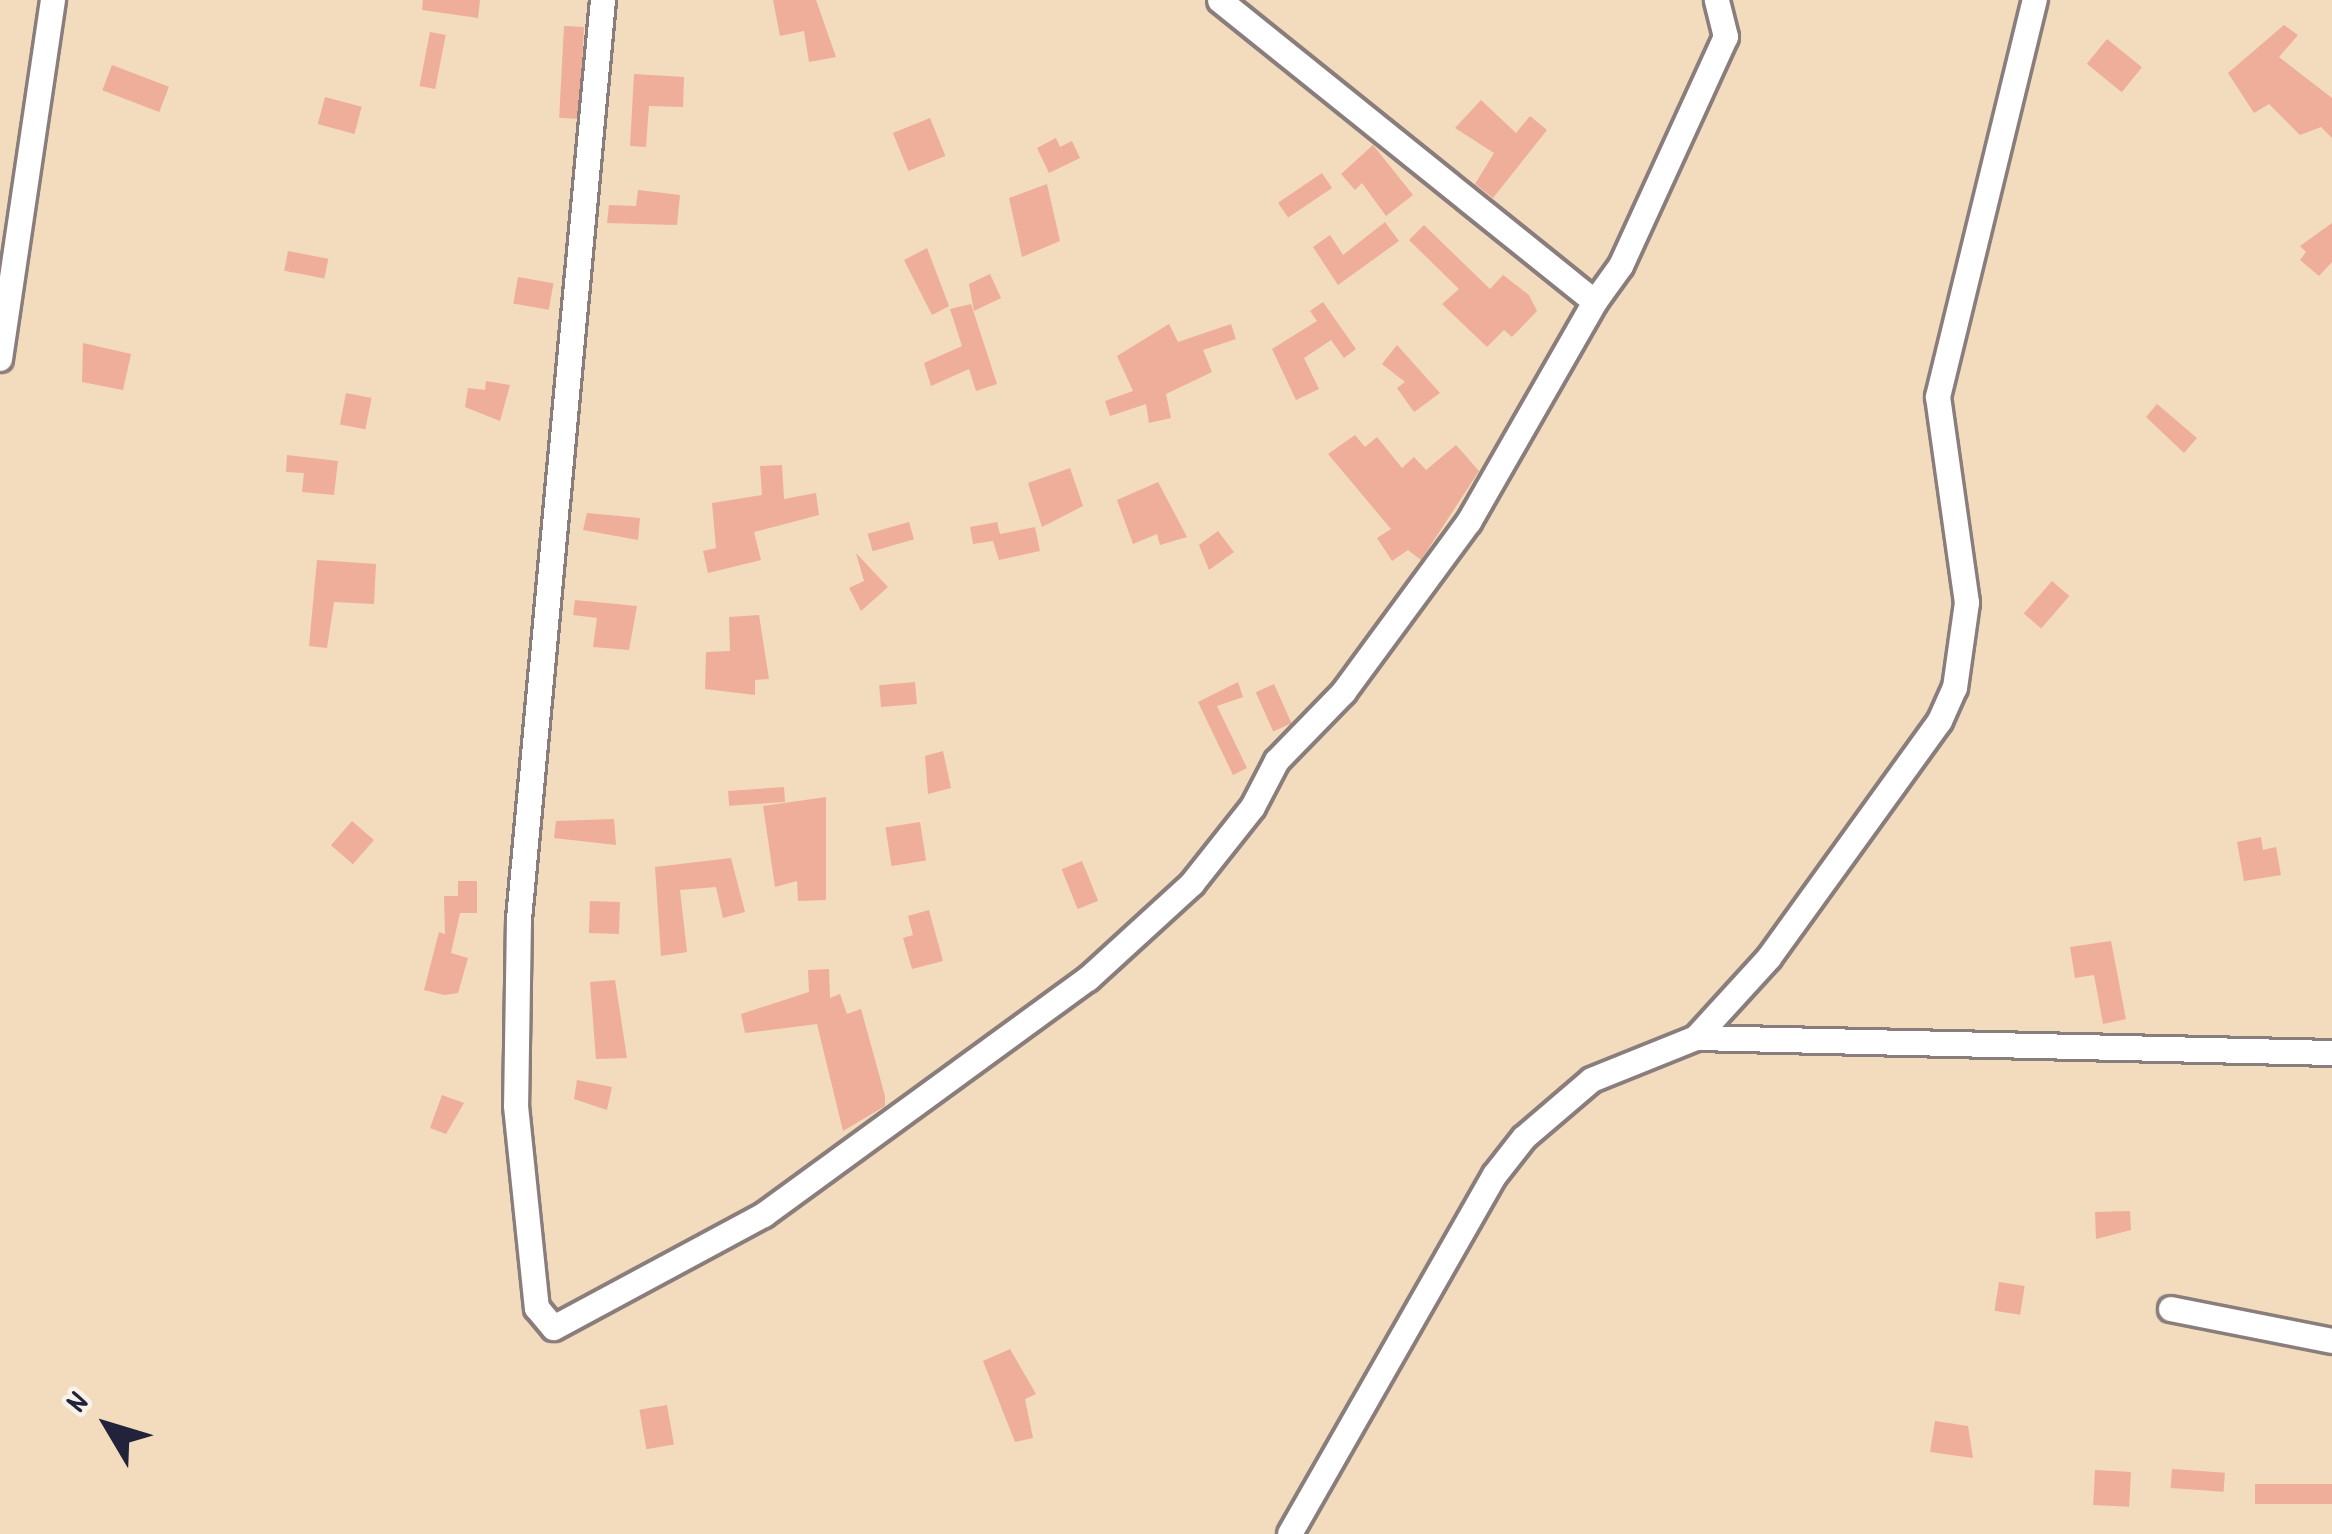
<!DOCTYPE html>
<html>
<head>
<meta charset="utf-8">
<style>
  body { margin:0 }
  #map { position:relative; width:2332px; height:1534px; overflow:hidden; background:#f3dbbe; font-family:Dekko,sans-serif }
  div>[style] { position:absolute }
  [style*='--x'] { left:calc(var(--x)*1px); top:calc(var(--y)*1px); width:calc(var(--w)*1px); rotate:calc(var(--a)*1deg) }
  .building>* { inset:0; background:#eeae9a; transform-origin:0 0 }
  .roads { filter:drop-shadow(3px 0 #8a7e7c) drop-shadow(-3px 0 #8a7e7c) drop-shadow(0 3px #8a7e7c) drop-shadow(0 -3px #8a7e7c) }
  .minor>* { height:24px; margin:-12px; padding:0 12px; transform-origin:12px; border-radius:12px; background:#fff }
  span { translate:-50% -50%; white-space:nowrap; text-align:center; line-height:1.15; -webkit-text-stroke:9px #f7f3e8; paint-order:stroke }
  .north { position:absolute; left:48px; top:1366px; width:120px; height:120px; -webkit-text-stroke:9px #f7f3e8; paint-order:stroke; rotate:308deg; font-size:33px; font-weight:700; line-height:48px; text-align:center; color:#22223b }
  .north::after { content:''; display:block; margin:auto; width:42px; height:54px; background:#22223b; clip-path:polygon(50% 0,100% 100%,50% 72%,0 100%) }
</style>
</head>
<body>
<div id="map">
  <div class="building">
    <div style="clip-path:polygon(423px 0,480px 0,478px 18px,422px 10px)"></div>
    <div style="clip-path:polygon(773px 0,816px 0,836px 57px,809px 62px,804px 31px,780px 36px)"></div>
    <div style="clip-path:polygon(2284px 25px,2298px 35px,2279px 57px,2332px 98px,2332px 138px,2321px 127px,2300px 135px,2269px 104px,2254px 113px,2228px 73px)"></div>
    <div style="left:564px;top:26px;width:20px;height:92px;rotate:3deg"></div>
    <div style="left:430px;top:32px;width:16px;height:55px;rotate:11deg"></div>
    <div style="left:2107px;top:39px;width:45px;height:32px;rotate:39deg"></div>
    <div style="left:112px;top:65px;width:61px;height:27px;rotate:21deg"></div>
    <div style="clip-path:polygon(634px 74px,684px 77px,683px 107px,649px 106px,646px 147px,630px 146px)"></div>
    <div style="left:325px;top:97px;width:38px;height:28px;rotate:15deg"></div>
    <div style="clip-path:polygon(1481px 100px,1516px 133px,1530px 116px,1547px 130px,1493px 198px,1475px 184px,1494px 153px,1455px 128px)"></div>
    <div style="left:930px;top:118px;width:41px;height:40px;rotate:68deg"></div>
    <div style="clip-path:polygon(1056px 138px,1060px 147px,1072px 141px,1080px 158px,1049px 173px,1037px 148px)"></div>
    <div style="clip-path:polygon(1373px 145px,1413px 195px,1386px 216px,1362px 183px,1355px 190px,1341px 174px)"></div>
    <div style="left:1322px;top:173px;width:18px;height:53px;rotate:56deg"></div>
    <div style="clip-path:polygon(1047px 184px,1060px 241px,1022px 257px,1009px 198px)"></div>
    <div style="clip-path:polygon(638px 190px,680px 195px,677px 225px,607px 223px,609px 205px,636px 206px)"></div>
    <div style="clip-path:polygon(1385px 222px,1399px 241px,1338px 285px,1313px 247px,1330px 235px,1343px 255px)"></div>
    <div style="clip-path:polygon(2332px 223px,2332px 262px,2319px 276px,2300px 260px,2306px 252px,2300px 246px)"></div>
    <div style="clip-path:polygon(1424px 225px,1490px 289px,1503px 275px,1529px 295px,1537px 311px,1512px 337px,1504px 330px,1487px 347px,1442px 304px,1459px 289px,1409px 240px)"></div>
    <div style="clip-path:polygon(927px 248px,949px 306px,932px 315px,904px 260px)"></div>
    <div style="left:288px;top:251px;width:41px;height:20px;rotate:11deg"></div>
    <div style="clip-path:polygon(990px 274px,1001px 298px,974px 311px,969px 284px)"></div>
    <div style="left:518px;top:277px;width:36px;height:27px;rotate:10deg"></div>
    <div style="clip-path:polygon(1323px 302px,1356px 349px,1344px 358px,1331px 340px,1304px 358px,1319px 389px,1296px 400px,1272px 349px,1317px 321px,1310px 311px)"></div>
    <div style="clip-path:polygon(971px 304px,997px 384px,976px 391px,969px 369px,931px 386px,924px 363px,962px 346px,950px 309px)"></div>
    <div style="clip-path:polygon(1169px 324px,1178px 342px,1231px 324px,1236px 339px,1203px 350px,1212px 372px,1166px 394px,1171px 418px,1149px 423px,1146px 404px,1110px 416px,1105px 401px,1133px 391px,1117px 356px)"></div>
    <div style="clip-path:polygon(83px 343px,131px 354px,123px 390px,82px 382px)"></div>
    <div style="clip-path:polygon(1397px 345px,1440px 393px,1414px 412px,1397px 388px,1405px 382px,1382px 364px)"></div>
    <div style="clip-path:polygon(486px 381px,510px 385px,500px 421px,465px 407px,468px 388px,485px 390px)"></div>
    <div style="left:346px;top:393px;width:26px;height:32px;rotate:11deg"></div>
    <div style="clip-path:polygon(2157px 404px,2197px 438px,2184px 453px,2146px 417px)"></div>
    <div style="clip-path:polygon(1355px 435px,1365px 447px,1377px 437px,1402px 468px,1414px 457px,1426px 470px,1456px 445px,1479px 471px,1421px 560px,1408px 550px,1392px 561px,1377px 538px,1391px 529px,1328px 454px)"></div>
    <div style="clip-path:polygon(287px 455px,338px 461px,334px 495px,302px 492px,304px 473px,286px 472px)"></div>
    <div style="clip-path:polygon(782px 465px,784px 499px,816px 493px,819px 515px,754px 532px,761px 560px,708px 573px,703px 551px,716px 548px,712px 503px,762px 495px,760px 466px)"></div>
    <div style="clip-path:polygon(1070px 468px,1083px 506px,1042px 527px,1028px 483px)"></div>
    <div style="clip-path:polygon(1158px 482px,1187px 537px,1160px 545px,1157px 534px,1133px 544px,1117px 500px)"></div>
    <div style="clip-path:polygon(587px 513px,640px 518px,638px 540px,583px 530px)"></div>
    <div style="left:909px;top:522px;width:18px;height:43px;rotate:74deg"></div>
    <div style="clip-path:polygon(997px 522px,1000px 534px,1035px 527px,1040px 551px,999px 560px,993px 541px,973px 544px,970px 527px)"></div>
    <div style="clip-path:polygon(1218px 531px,1234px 552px,1209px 570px,1199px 545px)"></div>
    <div style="clip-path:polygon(856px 553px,888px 587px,861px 611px,849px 588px,864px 581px)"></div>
    <div style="clip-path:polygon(317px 560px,376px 564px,374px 604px,334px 602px,327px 648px,309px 646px)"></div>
    <div style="left:2052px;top:581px;width:23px;height:43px;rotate:41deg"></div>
    <div style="clip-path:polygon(575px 600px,637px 606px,629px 650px,593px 647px,597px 618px,573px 615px)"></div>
    <div style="clip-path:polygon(759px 615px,769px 679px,755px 680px,755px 695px,705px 689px,706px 652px,730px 651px,729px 617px)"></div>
    <div style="left:915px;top:682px;width:22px;height:36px;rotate:85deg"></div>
    <div style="clip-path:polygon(1238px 682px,1243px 697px,1217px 706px,1247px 768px,1233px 775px,1198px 702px)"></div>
    <div style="left:1274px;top:684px;width:43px;height:20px;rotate:66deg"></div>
    <div style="clip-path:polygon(943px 751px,951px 788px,928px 794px,925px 756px)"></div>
    <div style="left:784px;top:787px;width:15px;height:56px;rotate:86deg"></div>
    <div style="clip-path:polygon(826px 797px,826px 900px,798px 901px,797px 881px,775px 887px,763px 806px)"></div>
    <div style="clip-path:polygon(614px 819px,616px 845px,554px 838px,556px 821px)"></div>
    <div style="left:352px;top:821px;width:29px;height:32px;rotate:41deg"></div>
    <div style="left:920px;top:822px;width:39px;height:35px;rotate:81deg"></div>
    <div style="clip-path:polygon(2261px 837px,2263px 850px,2276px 847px,2281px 875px,2244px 881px,2237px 842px)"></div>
    <div style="clip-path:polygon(731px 858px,745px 912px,723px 918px,716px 887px,680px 890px,687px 952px,661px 956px,655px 867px)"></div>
    <div style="left:1082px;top:861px;width:43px;height:22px;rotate:68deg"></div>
    <div style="clip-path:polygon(458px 881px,477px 881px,477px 913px,460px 913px,451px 953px,468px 958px,458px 993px,444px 995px,424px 990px,439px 932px,445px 934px,444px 896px,458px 896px)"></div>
    <div style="left:590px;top:901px;width:30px;height:32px;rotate:2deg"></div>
    <div style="clip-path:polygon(929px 910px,943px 961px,912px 969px,903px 938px,913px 935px,908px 916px)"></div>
    <div style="clip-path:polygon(2111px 941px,2126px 1019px,2103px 1024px,2094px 975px,2075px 978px,2070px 947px)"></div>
    <div style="clip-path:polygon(829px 969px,830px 998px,840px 994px,847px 1014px,861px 1009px,885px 1096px,885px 1106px,843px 1131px,817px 1024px,745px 1033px,741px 1014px,809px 992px,808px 970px)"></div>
    <div style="clip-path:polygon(615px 980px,627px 1058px,596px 1059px,590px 982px)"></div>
    <div style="clip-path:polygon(577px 1080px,612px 1087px,607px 1110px,574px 1099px)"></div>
    <div style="clip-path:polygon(442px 1095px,464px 1103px,446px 1134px,430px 1128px)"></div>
    <div style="clip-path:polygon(2130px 1211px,2131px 1230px,2096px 1239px,2095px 1212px)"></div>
    <div style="left:1999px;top:1282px;width:26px;height:29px;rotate:9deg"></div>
    <div style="clip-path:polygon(1010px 1349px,1036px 1394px,1025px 1399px,1033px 1438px,1015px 1442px,983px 1361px)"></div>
    <div style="left:667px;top:1405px;width:40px;height:28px;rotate:80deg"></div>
    <div style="clip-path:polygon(1935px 1421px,1968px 1426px,1973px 1458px,1930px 1452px)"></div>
    <div style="left:2172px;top:1469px;width:53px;height:19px;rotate:4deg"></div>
    <div style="left:2095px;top:1470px;width:36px;height:35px;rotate:3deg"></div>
    <div style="left:2255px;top:1484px;width:77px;height:20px"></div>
  </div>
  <div class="roads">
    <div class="minor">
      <div style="--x:603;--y:0;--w:923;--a:95.22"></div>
      <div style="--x:519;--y:919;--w:187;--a:90.9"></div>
      <div style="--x:516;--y:1106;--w:203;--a:84.1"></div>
      <div style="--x:537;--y:1308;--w:26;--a:50"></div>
      <div style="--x:554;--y:1328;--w:238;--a:-28.3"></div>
      <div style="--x:764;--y:1215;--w:401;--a:-36.1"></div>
      <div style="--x:1088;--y:979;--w:141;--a:-42.4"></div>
      <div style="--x:1192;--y:884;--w:98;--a:-51.6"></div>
      <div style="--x:1253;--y:807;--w:52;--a:-62.4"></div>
      <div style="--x:1277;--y:761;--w:96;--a:-45.8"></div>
      <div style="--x:1344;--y:692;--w:211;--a:-53.7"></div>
      <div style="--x:1469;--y:522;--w:254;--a:-60.2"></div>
      <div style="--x:1595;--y:302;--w:481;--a:-141.2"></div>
      <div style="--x:1595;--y:302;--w:44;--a:-54.2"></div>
      <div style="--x:1621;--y:266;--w:252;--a:-65.4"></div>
      <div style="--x:1726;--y:37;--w:38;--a:-104"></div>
      <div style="--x:0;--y:359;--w:363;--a:-81.6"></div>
      <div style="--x:1696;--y:1038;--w:108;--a:-47.6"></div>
      <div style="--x:1769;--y:958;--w:292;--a:-54.2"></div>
      <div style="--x:1940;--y:721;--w:36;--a:-66"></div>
      <div style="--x:1955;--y:688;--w:86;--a:-82"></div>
      <div style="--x:1967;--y:603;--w:208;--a:-98"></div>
      <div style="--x:1938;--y:397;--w:409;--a:-76.3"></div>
      <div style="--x:2171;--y:1309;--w:164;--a:11.2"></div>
      <div style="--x:1290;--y:1534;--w:413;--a:-60.3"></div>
      <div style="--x:1495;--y:1175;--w:47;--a:-51.9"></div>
      <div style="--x:1524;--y:1138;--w:89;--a:-40.5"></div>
      <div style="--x:1592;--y:1080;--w:112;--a:-22"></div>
      <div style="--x:1696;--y:1038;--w:636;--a:1.35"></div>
    </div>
  </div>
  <div class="north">N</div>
</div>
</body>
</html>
